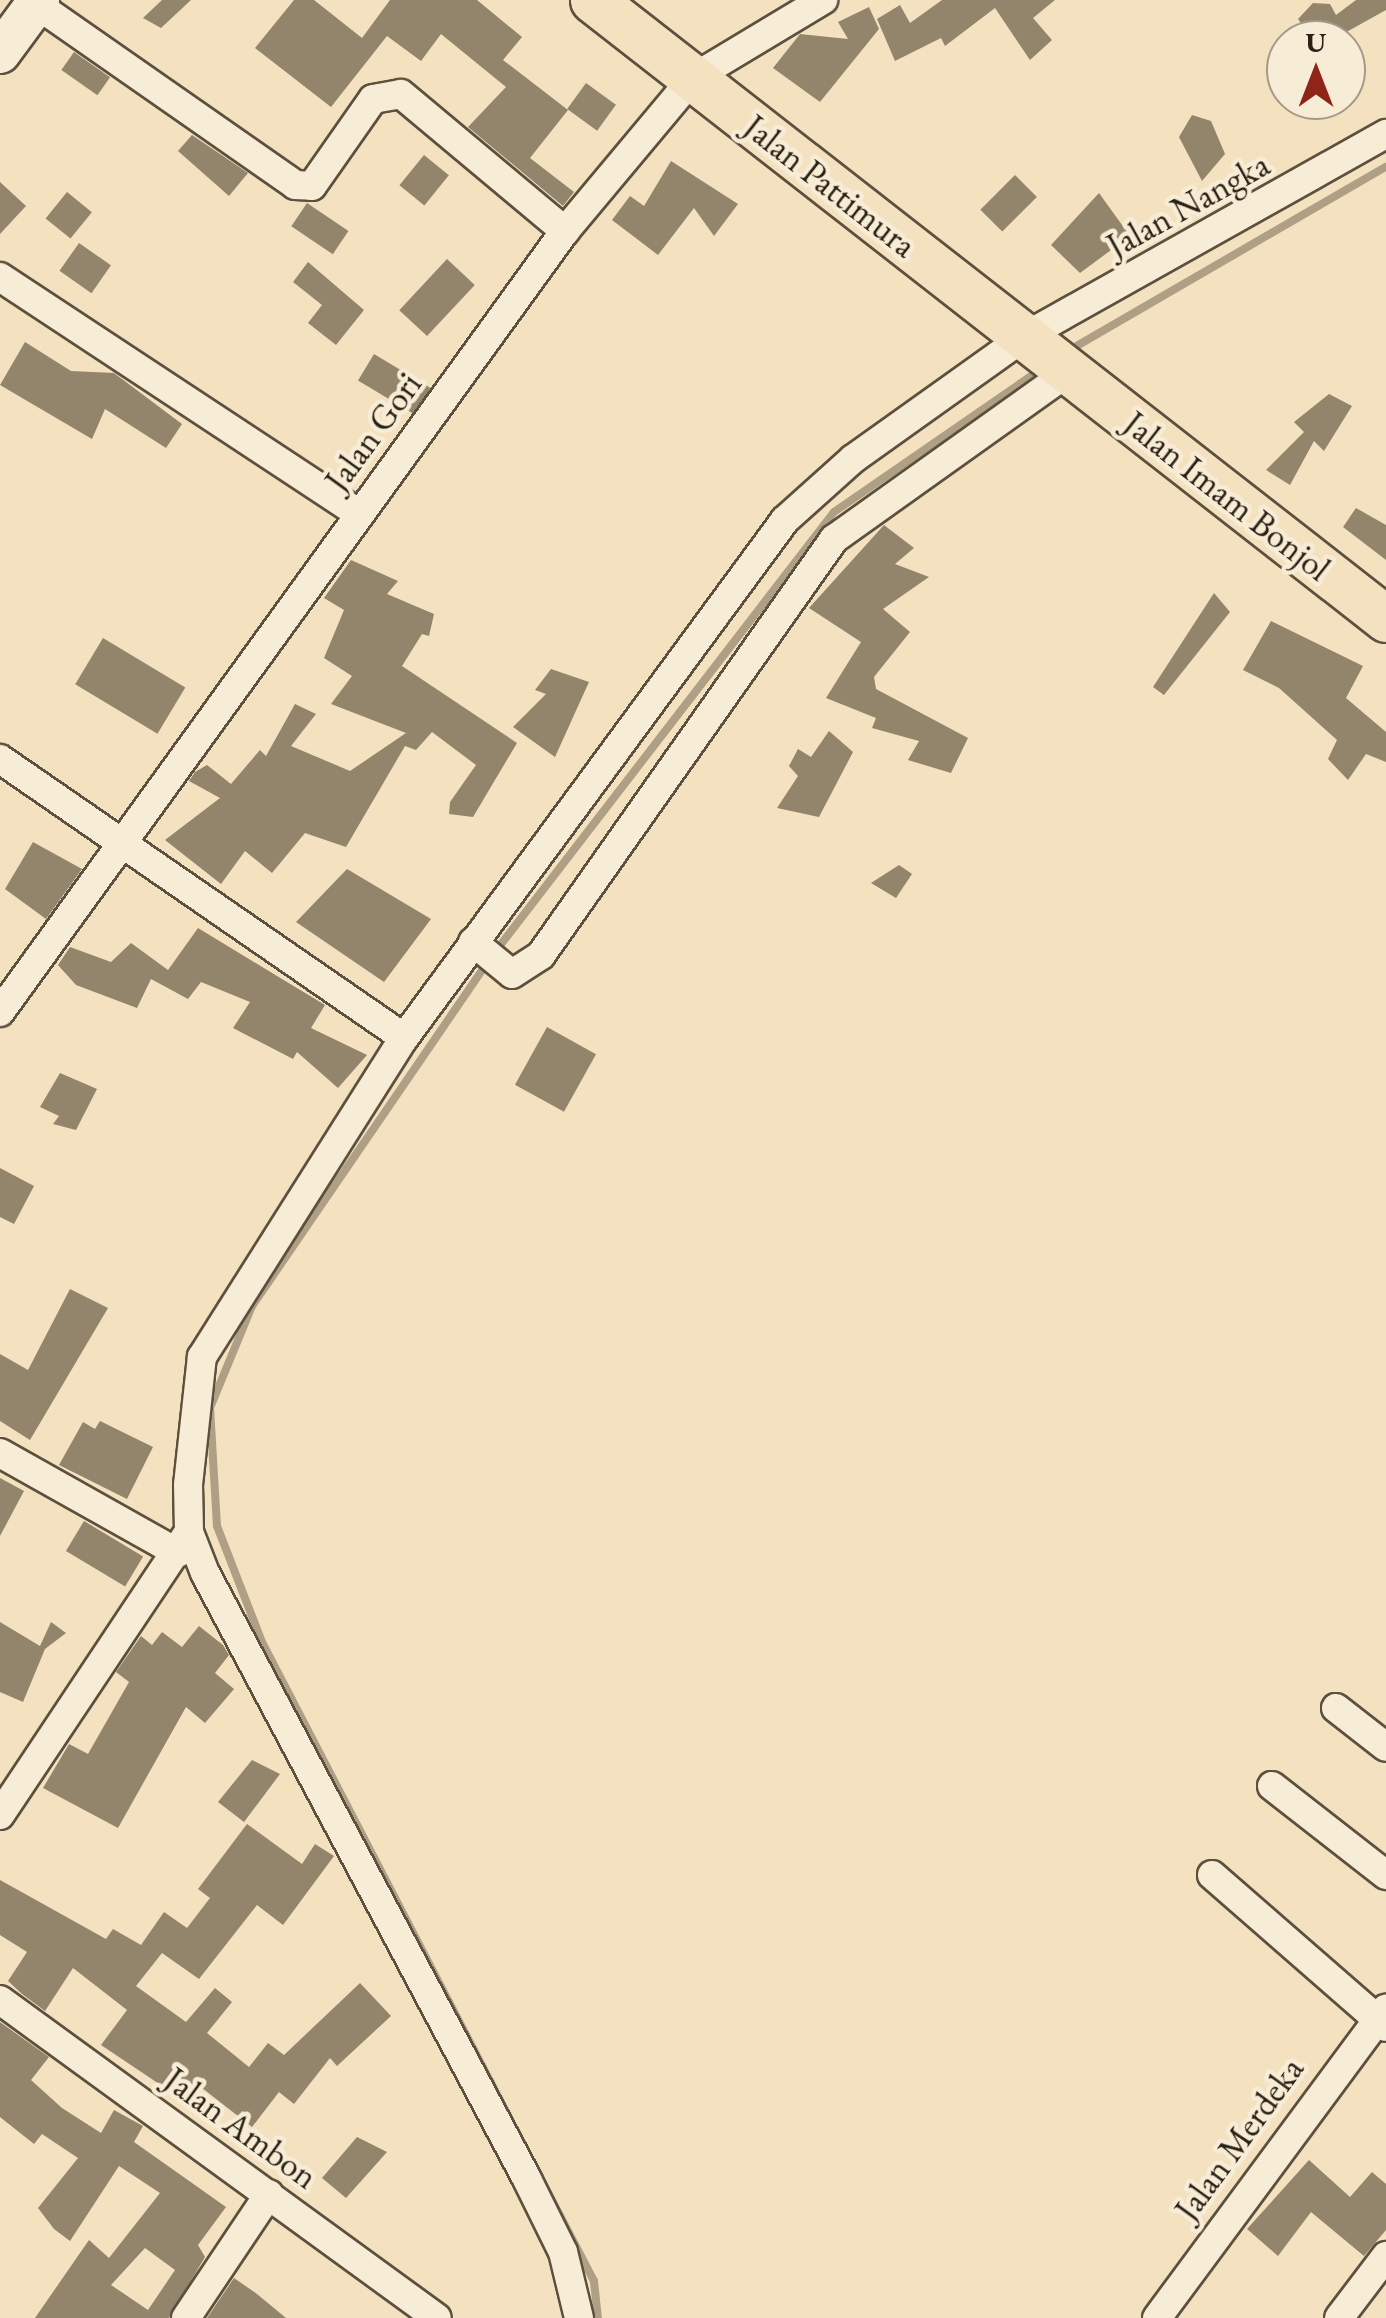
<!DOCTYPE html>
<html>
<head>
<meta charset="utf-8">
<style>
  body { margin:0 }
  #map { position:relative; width:1386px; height:2318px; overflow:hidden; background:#f3e1bf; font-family:"EB Garamond",serif }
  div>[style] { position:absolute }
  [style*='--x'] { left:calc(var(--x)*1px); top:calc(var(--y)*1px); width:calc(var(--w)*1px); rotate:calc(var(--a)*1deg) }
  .stream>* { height:8px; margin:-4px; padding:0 4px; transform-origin:4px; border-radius:4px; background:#af9f85 }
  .building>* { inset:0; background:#93846c; transform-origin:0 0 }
  .roads { filter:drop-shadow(2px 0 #5c503e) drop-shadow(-2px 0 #5c503e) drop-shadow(0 2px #5c503e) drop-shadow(0 -2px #5c503e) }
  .minor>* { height:28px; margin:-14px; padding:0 14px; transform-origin:14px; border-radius:14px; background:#f7ecd5 }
  .secondary>* { height:40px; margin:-20px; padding:0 20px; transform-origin:20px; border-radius:20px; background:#f7ecd5 }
  .primary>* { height:45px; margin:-22.5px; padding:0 22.5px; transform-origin:22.5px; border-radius:22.5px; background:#f3e1bf }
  span { translate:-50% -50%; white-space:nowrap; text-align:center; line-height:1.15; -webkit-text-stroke:9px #f7ecd5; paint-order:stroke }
  .street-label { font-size:35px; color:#2a2013 }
  .north { position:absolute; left:1266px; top:20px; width:100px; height:100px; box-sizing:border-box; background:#f7ecd5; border:2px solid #a59a87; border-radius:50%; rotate:0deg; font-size:28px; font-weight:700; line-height:40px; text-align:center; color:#2a2013 }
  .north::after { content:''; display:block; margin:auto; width:35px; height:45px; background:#8f2418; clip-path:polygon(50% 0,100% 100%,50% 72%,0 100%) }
</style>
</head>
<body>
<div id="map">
  <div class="stream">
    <div style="--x:1068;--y:351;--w:367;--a:-30.1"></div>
    <div style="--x:495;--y:952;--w:555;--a:-52.39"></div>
    <div style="--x:834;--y:512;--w:250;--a:-34.6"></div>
    <div style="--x:487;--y:963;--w:416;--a:124.4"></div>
    <div style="--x:252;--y:1306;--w:110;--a:112.4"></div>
    <div style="--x:210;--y:1408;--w:118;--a:86.6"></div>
    <div style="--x:217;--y:1526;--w:124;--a:68.8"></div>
    <div style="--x:262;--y:1642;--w:720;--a:62.55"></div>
    <div style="--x:594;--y:2281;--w:37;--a:84"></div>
  </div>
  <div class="building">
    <div style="clip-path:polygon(162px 0,191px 0,161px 28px,143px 18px)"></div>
    <div style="clip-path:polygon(294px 0,314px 0,362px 38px,390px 0,477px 0,522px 37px,503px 60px,568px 110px,530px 158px,574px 192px,563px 206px,468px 127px,506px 87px,441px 34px,421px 61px,387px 36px,331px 107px,255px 48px)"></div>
    <div style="clip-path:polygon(942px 0,1055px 0,1033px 18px,1052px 40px,1030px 60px,995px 8px,945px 46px,941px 38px,895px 61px,877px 19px,900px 5px,910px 23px)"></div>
    <div style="clip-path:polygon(1356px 0,1386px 0,1386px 10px,1332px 40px,1313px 40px,1298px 19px,1313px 3px,1330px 4px,1336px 15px)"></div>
    <div style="clip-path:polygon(869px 7px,879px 29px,820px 102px,773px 68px,800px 34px,848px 39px,838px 22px)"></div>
    <div style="left:74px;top:52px;width:44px;height:22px;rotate:35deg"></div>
    <div style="left:586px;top:83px;width:37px;height:32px;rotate:36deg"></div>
    <div style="clip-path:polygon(1192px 115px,1211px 121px,1225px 154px,1202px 181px,1179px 137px)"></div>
    <div style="clip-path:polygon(192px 135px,248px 173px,229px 196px,178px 151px)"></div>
    <div style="left:424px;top:155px;width:32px;height:39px;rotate:39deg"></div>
    <div style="clip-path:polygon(671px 161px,738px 204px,714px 236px,694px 208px,658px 255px,612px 220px,630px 196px,644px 206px)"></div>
    <div style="left:1015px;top:175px;width:31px;height:49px;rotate:45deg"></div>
    <div style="clip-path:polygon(0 182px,26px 206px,0 234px)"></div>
    <div style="left:67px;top:192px;width:32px;height:34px;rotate:39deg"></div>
    <div style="clip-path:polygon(1099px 193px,1130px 236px,1080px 273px,1051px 245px)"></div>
    <div style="left:307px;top:203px;width:50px;height:28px;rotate:34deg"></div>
    <div style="left:79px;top:243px;width:39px;height:34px;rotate:35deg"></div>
    <div style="left:447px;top:259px;width:38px;height:70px;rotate:43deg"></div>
    <div style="clip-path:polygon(308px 262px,364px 310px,336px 345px,308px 323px,322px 305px,293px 282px)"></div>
    <div style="clip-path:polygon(25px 342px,71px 371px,114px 373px,182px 424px,166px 448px,105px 409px,92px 439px,0 385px)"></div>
    <div style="left:374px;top:354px;width:66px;height:31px;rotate:31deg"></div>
    <div style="clip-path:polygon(1329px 394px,1352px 406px,1324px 451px,1314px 441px,1290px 485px,1266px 470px,1304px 432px,1294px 422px)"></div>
    <div style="clip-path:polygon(1356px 508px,1386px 525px,1386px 560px,1343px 527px)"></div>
    <div style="clip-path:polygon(884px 525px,914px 548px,895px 564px,929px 577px,883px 609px,910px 632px,874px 677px,876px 689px,968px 738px,951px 773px,908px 760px,919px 741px,872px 728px,876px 718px,826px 698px,861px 642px,809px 608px)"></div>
    <div style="clip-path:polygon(351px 560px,398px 581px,387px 594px,434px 614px,429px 636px,422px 634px,402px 666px,517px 743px,473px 817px,449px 814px,450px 802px,476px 765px,432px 732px,416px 750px,405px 746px,346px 847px,305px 833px,272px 873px,245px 851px,221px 884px,165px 840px,220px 798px,189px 781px,195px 772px,207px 765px,231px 784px,260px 750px,266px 756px,295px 704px,316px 714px,291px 746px,350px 771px,406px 733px,331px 704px,352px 676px,324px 658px,344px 610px,324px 598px)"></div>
    <div style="clip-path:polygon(1214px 593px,1230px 612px,1164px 695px,1153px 687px)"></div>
    <div style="clip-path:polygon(1271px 621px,1363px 666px,1346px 698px,1386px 732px,1386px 762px,1366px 754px,1348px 780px,1328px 759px,1337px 740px,1279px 688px,1243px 670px)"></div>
    <div style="left:103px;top:638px;width:96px;height:54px;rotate:31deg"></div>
    <div style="clip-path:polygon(551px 669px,589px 682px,555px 757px,513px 727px,546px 694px,535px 690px)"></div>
    <div style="clip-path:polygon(829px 731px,853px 752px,819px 817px,777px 808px,798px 776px,789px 766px,798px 749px,811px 757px)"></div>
    <div style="clip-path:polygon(33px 842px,82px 869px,46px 919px,5px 889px)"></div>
    <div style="clip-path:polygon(899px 865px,912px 874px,896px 898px,871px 883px)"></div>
    <div style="clip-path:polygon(347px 869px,431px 919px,384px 982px,296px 922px)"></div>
    <div style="clip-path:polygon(198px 928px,325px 1005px,311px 1028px,367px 1055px,338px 1088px,297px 1052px,293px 1059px,233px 1028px,250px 1002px,201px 982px,188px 999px,151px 979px,137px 1008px,76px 985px,58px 965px,70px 947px,111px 962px,131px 943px,168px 970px)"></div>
    <div style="left:547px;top:1027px;width:56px;height:66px;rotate:29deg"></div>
    <div style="clip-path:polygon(60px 1073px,97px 1089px,76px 1130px,53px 1124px,59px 1116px,40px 1107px)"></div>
    <div style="clip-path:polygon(0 1168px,34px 1186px,14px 1224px,0 1217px)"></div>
    <div style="clip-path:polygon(70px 1289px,108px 1308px,30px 1440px,0 1421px,0 1354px,28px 1370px)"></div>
    <div style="clip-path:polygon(100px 1421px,153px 1447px,127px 1499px,59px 1465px,83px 1422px,95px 1429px)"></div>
    <div style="clip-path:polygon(0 1478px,24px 1491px,0 1536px)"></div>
    <div style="left:84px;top:1521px;width:69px;height:35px;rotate:31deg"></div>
    <div style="clip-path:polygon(0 1622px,40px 1646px,51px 1622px,66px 1633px,45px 1649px,23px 1702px,0 1692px)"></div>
    <div style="clip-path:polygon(199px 1626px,223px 1645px,229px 1655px,215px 1673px,234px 1689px,205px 1723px,186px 1707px,118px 1828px,43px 1788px,69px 1744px,88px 1754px,129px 1682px,116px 1672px,141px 1636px,152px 1645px,162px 1632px,182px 1647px)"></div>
    <div style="clip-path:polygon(252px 1760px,280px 1774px,244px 1822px,218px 1802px)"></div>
    <div style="clip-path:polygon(247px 1824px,302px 1864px,315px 1844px,334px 1856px,283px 1925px,257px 1905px,199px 1979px,162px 1953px,136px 1986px,186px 2022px,215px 1988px,232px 2002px,207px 2033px,249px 2067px,268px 2043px,284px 2055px,360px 1983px,391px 2016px,337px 2066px,330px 2058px,294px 2104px,279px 2092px,252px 2127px,202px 2088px,189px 2104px,101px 2045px,127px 2010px,73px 1968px,45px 2011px,22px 1994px,8px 1981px,27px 1952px,0 1935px,0 1880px,106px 1939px,113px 1929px,141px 1945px,164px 1912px,187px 1928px,210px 1898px,198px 1889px)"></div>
    <div style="clip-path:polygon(evenodd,0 2022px,49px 2057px,31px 2080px,62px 2108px,101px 2133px,114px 2110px,143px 2126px,134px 2142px,226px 2207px,198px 2245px,205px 2257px,169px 2318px,35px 2318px,89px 2240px,109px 2258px,160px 2193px,119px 2166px,70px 2241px,54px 2229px,38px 2208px,78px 2158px,42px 2134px,34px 2144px,0 2117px,0 2022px,145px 2248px,175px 2270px,148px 2310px,111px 2285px,145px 2248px)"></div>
    <div style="clip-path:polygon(357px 2137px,387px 2152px,346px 2198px,322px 2178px)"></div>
    <div style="clip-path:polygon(1309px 2160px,1350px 2197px,1372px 2172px,1386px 2184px,1386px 2230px,1364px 2256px,1311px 2212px,1278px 2256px,1247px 2229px)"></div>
    <div style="clip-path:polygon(234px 2278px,257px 2294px,286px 2318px,207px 2318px)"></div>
  </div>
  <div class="roads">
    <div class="minor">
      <div style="--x:36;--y:4;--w:316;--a:34.9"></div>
      <div style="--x:295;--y:185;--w:17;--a:3"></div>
      <div style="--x:312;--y:186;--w:106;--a:-55"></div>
      <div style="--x:373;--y:99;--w:28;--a:-10"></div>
      <div style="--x:401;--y:94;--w:214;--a:39.9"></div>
      <div style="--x:0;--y:277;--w:431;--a:33.4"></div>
      <div style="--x:0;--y:759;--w:491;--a:34.6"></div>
      <div style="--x:473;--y:942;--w:50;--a:39.4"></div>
      <div style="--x:512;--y:974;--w:35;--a:-33"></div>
      <div style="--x:541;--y:955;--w:509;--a:-54.84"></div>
      <div style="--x:834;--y:539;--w:286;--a:-35.5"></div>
      <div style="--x:0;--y:1012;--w:964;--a:-54.12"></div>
      <div style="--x:565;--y:231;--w:199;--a:-50.1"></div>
      <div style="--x:693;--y:78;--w:152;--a:-31"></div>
      <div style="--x:0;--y:1453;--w:204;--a:29.3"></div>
      <div style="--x:1336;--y:1708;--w:63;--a:38"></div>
      <div style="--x:1272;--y:1786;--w:145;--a:38"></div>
      <div style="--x:0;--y:1815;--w:340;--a:-56.3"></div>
      <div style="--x:1212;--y:1875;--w:231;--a:41.1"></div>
      <div style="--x:0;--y:2000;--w:540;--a:36.04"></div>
      <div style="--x:186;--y:2318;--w:149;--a:-56.2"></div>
      <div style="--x:579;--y:2318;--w:68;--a:-103.6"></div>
      <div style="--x:563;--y:2252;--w:81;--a:-116.3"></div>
      <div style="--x:527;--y:2179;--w:686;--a:-117.98"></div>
      <div style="--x:205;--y:1573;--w:44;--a:-111.3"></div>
      <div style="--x:189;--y:1532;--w:47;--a:-91.2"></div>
      <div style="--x:188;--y:1485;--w:129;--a:-83.8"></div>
      <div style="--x:202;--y:1357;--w:378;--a:-57.7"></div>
      <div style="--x:404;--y:1038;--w:643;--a:-53.66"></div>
      <div style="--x:785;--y:520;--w:91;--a:-41.9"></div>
      <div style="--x:853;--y:459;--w:210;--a:-35.5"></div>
      <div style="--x:1024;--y:337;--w:415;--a:-29.3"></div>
      <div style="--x:1157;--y:2318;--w:385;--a:-53.5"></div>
      <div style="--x:1339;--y:2318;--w:78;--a:-52.8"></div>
    </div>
    <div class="secondary">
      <div style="--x:0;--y:53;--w:66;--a:-53.7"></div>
    </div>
    <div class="primary">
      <div style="--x:593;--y:0;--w:1006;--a:37.97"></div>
    </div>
  </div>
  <div class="street-label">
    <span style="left:830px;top:186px;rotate:38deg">Jalan Pattimura</span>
    <span style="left:1188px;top:205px;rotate:-29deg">Jalan Nangka</span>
    <span style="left:373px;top:432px;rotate:-54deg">Jalan Gori</span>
    <span style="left:1227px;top:496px;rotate:38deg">Jalan Imam Bonjol</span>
    <span style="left:241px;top:2128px;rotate:36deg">Jalan Ambon</span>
    <span style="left:1239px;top:2139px;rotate:-54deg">Jalan Merdeka</span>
  </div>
  <div class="north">U</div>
</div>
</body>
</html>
